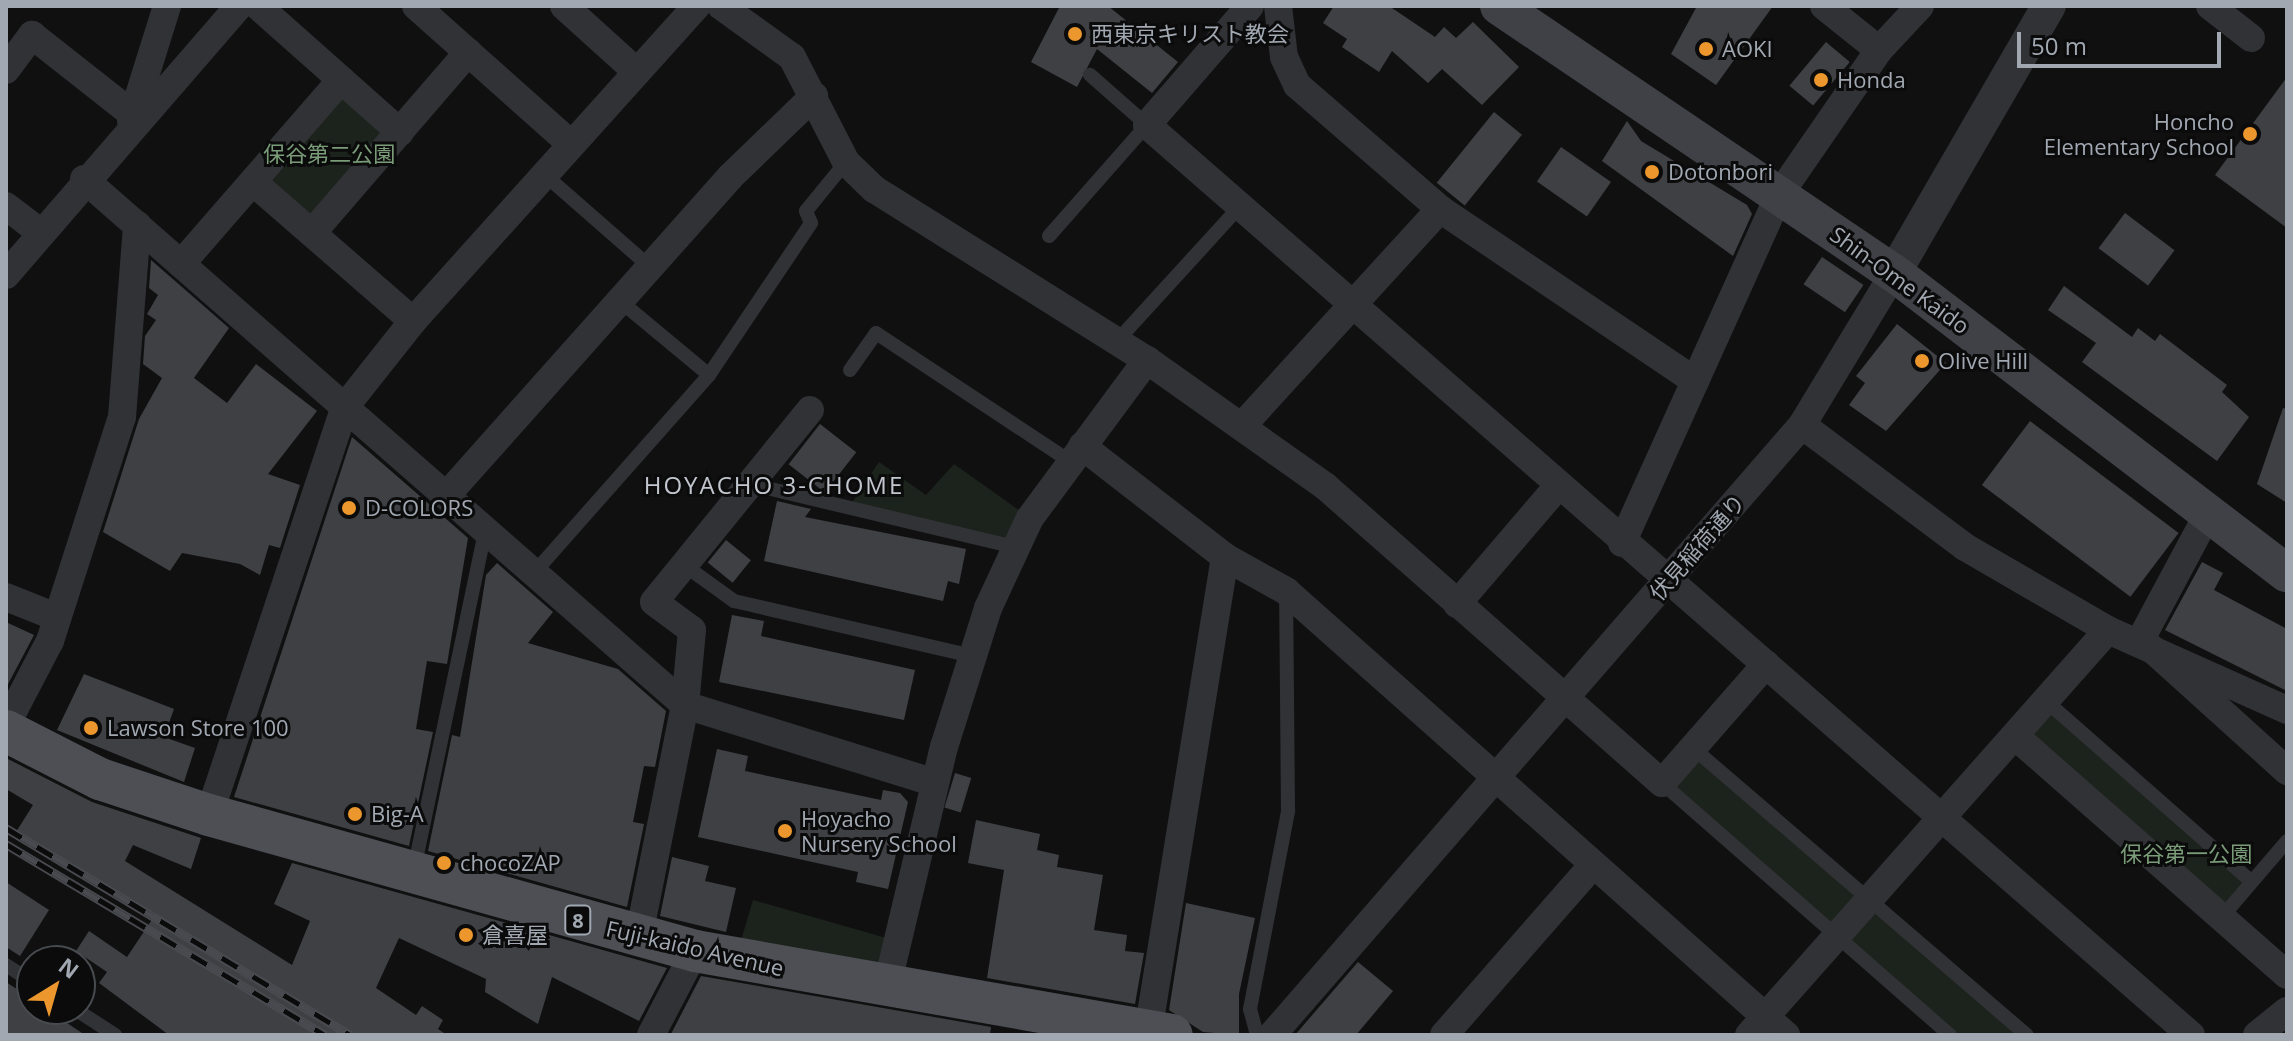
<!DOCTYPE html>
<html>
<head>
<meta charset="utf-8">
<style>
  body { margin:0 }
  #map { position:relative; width:2293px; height:1041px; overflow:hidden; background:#101011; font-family:"Open Sans","Noto Sans JP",sans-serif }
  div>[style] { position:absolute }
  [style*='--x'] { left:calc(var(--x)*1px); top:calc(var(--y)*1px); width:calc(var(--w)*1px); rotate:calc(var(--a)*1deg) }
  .green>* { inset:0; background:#1c231c; transform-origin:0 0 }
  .building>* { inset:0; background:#3f4044; transform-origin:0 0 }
  .service>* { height:14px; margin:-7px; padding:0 7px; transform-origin:7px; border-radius:7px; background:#313236 }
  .minor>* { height:28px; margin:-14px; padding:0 14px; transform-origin:14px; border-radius:14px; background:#313236 }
  .tertiary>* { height:34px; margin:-17px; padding:0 17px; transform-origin:17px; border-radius:17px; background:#313236 }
  .secondary>* { height:38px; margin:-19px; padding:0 19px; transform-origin:19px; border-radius:19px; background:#3f4146 }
  .primary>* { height:42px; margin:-21px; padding:0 21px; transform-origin:21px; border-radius:21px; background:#4d4f55 }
  .rail>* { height:9px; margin-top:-4.5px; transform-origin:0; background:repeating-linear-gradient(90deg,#0b0b0c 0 18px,#484a4f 0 36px); box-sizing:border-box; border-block:2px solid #484a4f }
  .dots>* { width:22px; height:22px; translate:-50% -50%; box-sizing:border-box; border:4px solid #0b0b0c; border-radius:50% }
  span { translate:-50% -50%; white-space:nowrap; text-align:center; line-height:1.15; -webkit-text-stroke:6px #0b0b0c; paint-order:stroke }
  .shield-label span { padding:2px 6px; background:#0b0b0c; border:2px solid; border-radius:6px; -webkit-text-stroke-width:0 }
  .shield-label { font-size:20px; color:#a1a8b1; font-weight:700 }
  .poi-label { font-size:22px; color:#a1a8b1 }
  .left { translate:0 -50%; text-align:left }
  .right { translate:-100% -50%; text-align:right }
  .park-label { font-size:22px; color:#7a9c78 }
  .street-label { font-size:22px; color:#a1a8b1 }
  .neighbourhood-label { font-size:24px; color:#c2c6ce; letter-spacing:2px }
  .frame { position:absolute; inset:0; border:8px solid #a1a8b1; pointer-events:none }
  .north { position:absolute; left:16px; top:945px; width:80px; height:80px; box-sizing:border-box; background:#0b0b0c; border:2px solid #474a4e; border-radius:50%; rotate:37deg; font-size:22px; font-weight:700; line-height:32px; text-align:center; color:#a1a8b1 }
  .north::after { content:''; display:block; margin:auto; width:28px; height:36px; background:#eb972e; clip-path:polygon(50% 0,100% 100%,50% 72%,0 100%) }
  .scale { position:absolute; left:2017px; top:32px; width:204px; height:36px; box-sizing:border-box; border:4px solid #a1a8b1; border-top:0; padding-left:10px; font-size:24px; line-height:28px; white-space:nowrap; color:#a1a8b1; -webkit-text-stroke:6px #0b0b0c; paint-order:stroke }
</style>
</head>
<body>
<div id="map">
  <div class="green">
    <div style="left:341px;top:80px;width:79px;height:135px;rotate:41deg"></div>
    <div style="clip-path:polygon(879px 462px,926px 495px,954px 464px,1030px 518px,1014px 547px,849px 507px)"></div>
    <div style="left:2046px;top:701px;width:273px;height:47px;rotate:41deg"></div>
    <div style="left:1693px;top:748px;width:437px;height:47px;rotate:41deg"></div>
    <div style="clip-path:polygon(753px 900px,897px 941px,887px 984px,737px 954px)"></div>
  </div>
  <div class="building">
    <div style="clip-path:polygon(1060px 6px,1108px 6px,1178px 62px,1152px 93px,1097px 49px,1077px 87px,1031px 62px)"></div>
    <div style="clip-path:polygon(1334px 6px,1389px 6px,1435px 37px,1444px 27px,1456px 38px,1473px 22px,1519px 67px,1482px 105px,1442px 69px,1428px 83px,1392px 51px,1379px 72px,1342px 47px,1347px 39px,1323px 23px)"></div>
    <div style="clip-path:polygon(1697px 6px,1773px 6px,1716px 85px,1671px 54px)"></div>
    <div style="left:1826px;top:42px;width:31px;height:57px;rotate:40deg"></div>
    <div style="clip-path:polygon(2287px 77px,2287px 228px,2215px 175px)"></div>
    <div style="left:1494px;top:112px;width:36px;height:91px;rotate:39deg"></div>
    <div style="clip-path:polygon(1627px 121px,1641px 141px,1747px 205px,1752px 214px,1733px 256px,1602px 161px)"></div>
    <div style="left:1561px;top:147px;width:61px;height:42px;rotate:35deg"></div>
    <div style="left:2125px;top:213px;width:62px;height:44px;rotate:37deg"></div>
    <div style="left:1822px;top:257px;width:50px;height:33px;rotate:34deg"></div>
    <div style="clip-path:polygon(151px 260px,229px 328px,194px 378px,227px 403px,256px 364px,317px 411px,268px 474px,300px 485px,280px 548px,269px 545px,260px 575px,240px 564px,182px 553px,170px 571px,103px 532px,139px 419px,162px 378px,143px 364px,145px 336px,156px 320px,147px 314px,158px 295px,149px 288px)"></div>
    <div style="clip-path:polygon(2064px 286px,2132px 337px,2138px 328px,2155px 341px,2160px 334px,2227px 385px,2222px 392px,2249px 417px,2217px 461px,2082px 362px,2096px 343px,2048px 310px)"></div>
    <div style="clip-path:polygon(1897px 324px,1946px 363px,1886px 431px,1849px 405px,1865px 383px,1856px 376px)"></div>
    <div style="clip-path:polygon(2283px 408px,2287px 409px,2287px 503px,2257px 484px)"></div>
    <div style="left:2030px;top:421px;width:186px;height:80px;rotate:37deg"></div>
    <div style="left:820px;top:424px;width:46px;height:51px;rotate:38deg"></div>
    <div style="clip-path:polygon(352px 437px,468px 538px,447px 664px,427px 661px,416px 729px,433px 732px,409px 846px,234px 797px)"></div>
    <div style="clip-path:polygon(777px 501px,811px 509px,805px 517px,966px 549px,959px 584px,948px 581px,943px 601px,764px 561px)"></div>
    <div style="left:726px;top:540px;width:32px;height:29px;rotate:39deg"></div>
    <div style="clip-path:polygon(2202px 562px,2223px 573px,2214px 590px,2287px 629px,2287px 691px,2165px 630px)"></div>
    <div style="clip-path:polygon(497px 563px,553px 612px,528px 643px,618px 669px,666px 711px,655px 767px,644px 766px,633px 822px,644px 824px,627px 907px,428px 851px,452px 735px,460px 737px,486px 575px)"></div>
    <div style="clip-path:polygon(732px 615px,764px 621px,761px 636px,915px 670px,904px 720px,719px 682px)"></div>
    <div style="clip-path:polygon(6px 622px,34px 635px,6px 688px)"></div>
    <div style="clip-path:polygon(84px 674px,174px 709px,164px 737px,195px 748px,184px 782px,57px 730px)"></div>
    <div style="clip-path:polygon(717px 749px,748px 756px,745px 771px,881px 800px,883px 790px,900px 793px,908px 802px,888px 889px,856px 882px,858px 872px,698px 837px)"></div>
    <div style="clip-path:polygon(6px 758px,92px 802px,201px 838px,191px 869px,133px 845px,125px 861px,292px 965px,310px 921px,274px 904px,292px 863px,667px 968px,639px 1021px,552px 977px,538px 1024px,485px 992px,486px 979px,399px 938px,376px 988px,416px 1015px,422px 1006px,443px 1020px,438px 1029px,447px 1035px,169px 1035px,99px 983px,107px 972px,76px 951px,89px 931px,127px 957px,155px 915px,16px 832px,33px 805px,6px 789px)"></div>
    <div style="left:955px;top:773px;width:17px;height:36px;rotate:17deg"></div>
    <div style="clip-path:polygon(976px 820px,1040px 834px,1037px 850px,1059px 855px,1057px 867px,1103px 875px,1094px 930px,1127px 935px,1125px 951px,1144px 953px,1135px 1004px,987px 978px,1004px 870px,968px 863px)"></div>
    <div style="clip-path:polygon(672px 857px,709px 866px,705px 881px,736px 888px,726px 932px,660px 916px)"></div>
    <div style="clip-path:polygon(6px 882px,49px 910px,20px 956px,6px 947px)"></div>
    <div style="clip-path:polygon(1186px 903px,1255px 918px,1239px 994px,1239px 1035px,1203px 1032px,1169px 1010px)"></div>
    <div style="clip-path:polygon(1358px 962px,1393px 991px,1356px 1035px,1295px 1035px)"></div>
    <div style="clip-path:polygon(701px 976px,991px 1027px,990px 1035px,671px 1034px)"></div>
    <div style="clip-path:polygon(6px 982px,32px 999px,32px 1009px,46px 1009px,85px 1035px,6px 1035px)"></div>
  </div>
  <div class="service">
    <div style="--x:545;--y:175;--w:138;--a:41.2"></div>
    <div style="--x:1049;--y:236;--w:148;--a:-48.6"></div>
    <div style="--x:1147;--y:125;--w:76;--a:-138.7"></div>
    <div style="--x:620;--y:301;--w:116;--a:39.7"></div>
    <div style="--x:1117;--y:341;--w:184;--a:-47.6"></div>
    <div style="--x:850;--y:370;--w:45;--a:-54.9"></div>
    <div style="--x:876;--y:333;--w:234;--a:33.5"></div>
    <div style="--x:750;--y:484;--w:271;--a:13.4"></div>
    <div style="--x:684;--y:565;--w:62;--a:35.8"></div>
    <div style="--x:734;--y:601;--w:245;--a:13"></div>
    <div style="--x:533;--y:574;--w:266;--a:-48.5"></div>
    <div style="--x:709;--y:375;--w:183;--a:-56.1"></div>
    <div style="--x:811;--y:223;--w:13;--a:-113"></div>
    <div style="--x:806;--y:211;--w:63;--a:-50.8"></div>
    <div style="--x:2046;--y:701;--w:273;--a:41.3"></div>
    <div style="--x:1693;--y:748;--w:440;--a:40.7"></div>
    <div style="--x:1662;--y:783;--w:383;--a:41.2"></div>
    <div style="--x:414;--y:869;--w:344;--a:-78.1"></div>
    <div style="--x:2222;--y:917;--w:100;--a:-49.5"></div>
    <div style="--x:6;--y:965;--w:31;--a:33"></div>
    <div style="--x:75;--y:1009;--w:48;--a:33"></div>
    <div style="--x:1257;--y:1035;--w:27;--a:-105"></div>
    <div style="--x:1250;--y:1009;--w:202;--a:-79.1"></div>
    <div style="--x:1288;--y:811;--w:219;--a:-90.5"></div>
  </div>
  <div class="minor">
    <div style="--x:258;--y:6;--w:190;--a:41.6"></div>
    <div style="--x:416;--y:6;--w:206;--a:41.7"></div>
    <div style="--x:564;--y:6;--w:97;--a:42.1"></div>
    <div style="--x:721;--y:6;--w:87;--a:35.7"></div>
    <div style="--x:792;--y:57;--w:118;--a:62.8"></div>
    <div style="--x:846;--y:162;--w:39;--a:44"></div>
    <div style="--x:874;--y:189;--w:322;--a:32.1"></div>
    <div style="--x:1147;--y:360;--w:218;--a:35.3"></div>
    <div style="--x:1325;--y:486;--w:449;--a:41.4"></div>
    <div style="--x:1662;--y:783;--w:158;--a:-48.8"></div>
    <div style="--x:1250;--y:6;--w:157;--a:130.9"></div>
    <div style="--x:1147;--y:125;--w:1385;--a:41.08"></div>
    <div style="--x:1278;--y:6;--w:51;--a:83.3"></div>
    <div style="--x:1284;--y:57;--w:31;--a:65"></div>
    <div style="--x:1297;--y:85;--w:189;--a:40.9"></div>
    <div style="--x:1440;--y:209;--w:308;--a:34"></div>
    <div style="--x:1824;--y:6;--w:70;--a:38.7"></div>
    <div style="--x:2210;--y:6;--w:52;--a:38"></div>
    <div style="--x:6;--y:70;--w:44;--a:-53.4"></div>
    <div style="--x:32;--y:35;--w:126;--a:38.2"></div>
    <div style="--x:131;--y:121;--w:121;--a:-72.6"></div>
    <div style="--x:84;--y:179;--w:799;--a:41.19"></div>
    <div style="--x:685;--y:705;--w:236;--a:101.3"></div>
    <div style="--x:253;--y:182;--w:212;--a:41"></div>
    <div style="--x:6;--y:206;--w:43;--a:37.4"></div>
    <div style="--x:312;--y:233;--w:239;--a:-49.2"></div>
    <div style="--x:181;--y:264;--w:244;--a:-49"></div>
    <div style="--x:6;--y:275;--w:356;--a:-49.1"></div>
    <div style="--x:810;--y:410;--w:247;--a:129.1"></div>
    <div style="--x:654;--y:602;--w:47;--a:36.4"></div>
    <div style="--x:692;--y:630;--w:75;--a:95.3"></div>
    <div style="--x:685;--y:705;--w:262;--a:17.3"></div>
    <div style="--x:1802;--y:425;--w:204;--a:36.8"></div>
    <div style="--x:1965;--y:547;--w:165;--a:30.1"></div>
    <div style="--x:2108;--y:630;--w:196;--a:24.1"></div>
    <div style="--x:1242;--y:426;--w:294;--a:-47.6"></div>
    <div style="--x:1082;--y:446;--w:181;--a:37.8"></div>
    <div style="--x:1225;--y:557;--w:70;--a:29.1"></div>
    <div style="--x:1286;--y:591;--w:669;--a:41.61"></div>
    <div style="--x:446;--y:496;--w:427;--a:-48.3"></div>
    <div style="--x:730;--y:177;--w:117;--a:-44"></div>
    <div style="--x:2208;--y:514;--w:142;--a:118.2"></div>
    <div style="--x:2141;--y:639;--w:197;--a:42.1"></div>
    <div style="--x:1622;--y:543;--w:382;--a:-65.7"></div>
    <div style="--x:1779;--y:195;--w:176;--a:-55.4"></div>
    <div style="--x:1879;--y:50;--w:60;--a:-47"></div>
    <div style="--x:6;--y:597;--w:54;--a:21.8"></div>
    <div style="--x:1457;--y:604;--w:157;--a:-49.4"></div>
    <div style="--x:6;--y:725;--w:95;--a:-62.4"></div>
    <div style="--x:50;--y:641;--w:235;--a:-72.2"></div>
    <div style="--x:122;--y:417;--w:193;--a:-85.5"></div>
    <div style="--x:2015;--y:736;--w:362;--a:41.3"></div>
    <div style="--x:209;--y:815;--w:429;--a:-71.6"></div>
    <div style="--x:344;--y:408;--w:111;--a:-51.6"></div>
    <div style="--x:413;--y:321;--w:424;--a:-48"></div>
    <div style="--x:886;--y:990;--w:250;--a:-76.6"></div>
    <div style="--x:944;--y:747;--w:146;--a:-72.4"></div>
    <div style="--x:988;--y:608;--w:99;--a:-65"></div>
    <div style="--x:1030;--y:518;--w:197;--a:-53.5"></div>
    <div style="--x:1150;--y:1020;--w:469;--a:-80.8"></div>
    <div style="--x:651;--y:1035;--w:95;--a:-62.4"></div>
    <div style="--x:1272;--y:1035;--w:808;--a:-49.01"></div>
    <div style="--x:1802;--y:425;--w:178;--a:-58.8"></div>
    <div style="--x:1444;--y:1035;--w:223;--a:-48.8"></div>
    <div style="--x:1749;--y:1035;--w:541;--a:-48.45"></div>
    <div style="--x:2257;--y:1035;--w:38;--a:-39"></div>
  </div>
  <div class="tertiary">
    <div style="--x:1894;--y:273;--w:309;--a:-59.9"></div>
  </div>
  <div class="secondary">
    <div style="--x:1499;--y:6;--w:477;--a:34.1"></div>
    <div style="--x:1894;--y:273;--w:494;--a:37.4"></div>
  </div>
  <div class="primary">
    <div style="--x:6;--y:731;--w:106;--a:27.1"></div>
    <div style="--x:100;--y:779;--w:115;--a:18.3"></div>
    <div style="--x:209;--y:815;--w:505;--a:15.63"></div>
    <div style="--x:695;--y:951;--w:484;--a:10"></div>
  </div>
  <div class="rail">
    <div style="--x:6;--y:828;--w:401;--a:31"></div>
    <div style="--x:6;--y:844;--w:372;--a:30.9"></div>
  </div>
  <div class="dots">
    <div style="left:1075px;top:34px;background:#eb972e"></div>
    <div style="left:1706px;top:49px;background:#eb972e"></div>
    <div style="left:1821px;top:80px;background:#eb972e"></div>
    <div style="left:2250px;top:134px;background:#eb972e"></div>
    <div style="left:1652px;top:172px;background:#eb972e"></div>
    <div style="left:1922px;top:361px;background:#eb972e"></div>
    <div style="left:349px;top:508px;background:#eb972e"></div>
    <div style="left:91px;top:728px;background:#eb972e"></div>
    <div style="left:355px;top:814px;background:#eb972e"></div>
    <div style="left:785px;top:831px;background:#eb972e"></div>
    <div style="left:444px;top:863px;background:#eb972e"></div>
    <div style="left:466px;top:935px;background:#eb972e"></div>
  </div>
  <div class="shield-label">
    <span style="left:578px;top:920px">8</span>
  </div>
  <div class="poi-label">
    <span class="left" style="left:1091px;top:34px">西東京キリスト教会</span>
    <span class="left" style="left:1722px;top:49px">AOKI</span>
    <span class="left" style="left:1837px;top:80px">Honda</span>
    <span class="right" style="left:2234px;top:134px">Honcho<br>Elementary School</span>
    <span class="left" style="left:1668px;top:172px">Dotonbori</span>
    <span class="left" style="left:1938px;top:361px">Olive Hill</span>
    <span class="left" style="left:365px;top:508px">D-COLORS</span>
    <span class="left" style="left:107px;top:728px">Lawson Store 100</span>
    <span class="left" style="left:371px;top:814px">Big-A</span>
    <span class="left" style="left:801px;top:831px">Hoyacho<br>Nursery School</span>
    <span class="left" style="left:460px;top:863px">chocoZAP</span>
    <span class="left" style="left:482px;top:935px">倉喜屋</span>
  </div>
  <div class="park-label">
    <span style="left:329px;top:154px">保谷第二公園</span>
    <span style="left:2186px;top:854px">保谷第一公園</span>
  </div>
  <div class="street-label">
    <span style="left:1900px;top:280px;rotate:36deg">Shin-Ome Kaido</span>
    <span style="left:1697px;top:547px;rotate:-49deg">伏見稲荷通り</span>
    <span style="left:695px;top:948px;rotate:13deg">Fuji-kaido Avenue</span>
  </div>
  <div class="neighbourhood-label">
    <span style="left:774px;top:485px">HOYACHO 3-CHOME</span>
  </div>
  <div class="frame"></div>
  <div class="north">N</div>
  <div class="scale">50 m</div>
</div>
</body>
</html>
